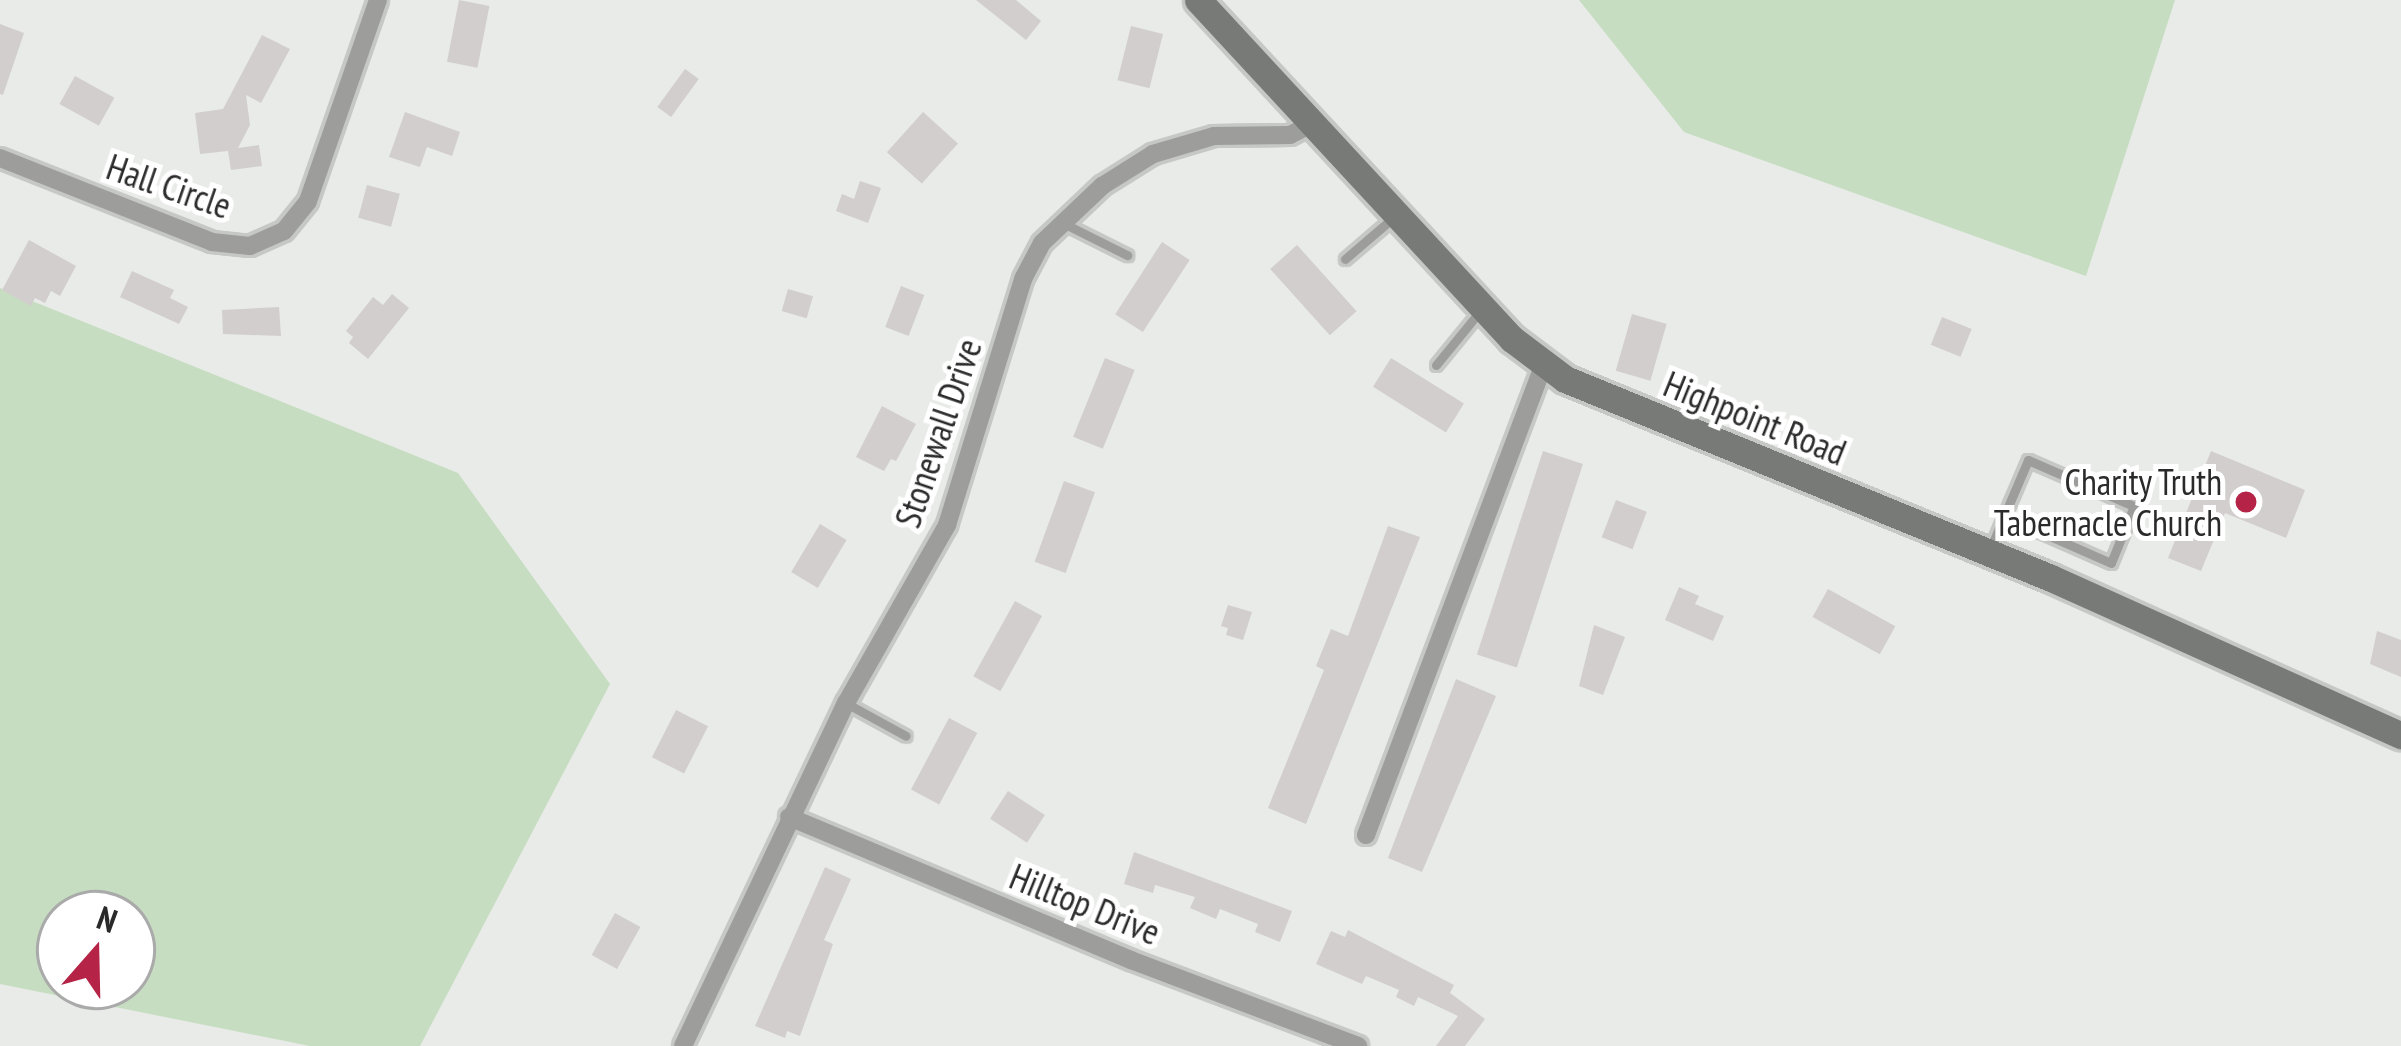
<!DOCTYPE html>
<html>
<head>
<meta charset="utf-8">
<style>
  body { margin:0 }
  #map { position:relative; width:2401px; height:1046px; overflow:hidden; background:#e8ebe7; font-family:"PT Sans Narrow",sans-serif }
  div>[style] { position:absolute }
  [style*='--x'] { left:calc(var(--x)*1px); top:calc(var(--y)*1px); width:calc(var(--w)*1px); rotate:calc(var(--a)*1deg) }
  .green>* { inset:0; background:#c6ddc1 }
  .building>* { inset:0; background:#d3cece; transform-origin:0 0 }
  .roads { filter:drop-shadow(3px 0 #c6c8c5) drop-shadow(-3px 0 #c6c8c5) drop-shadow(0 3px #c6c8c5) drop-shadow(0 -3px #c6c8c5) }
  .lane>* { height:9px; margin:-4.5px; padding:0 4.5px; transform-origin:4.5px; border-radius:4.5px; background:#9d9e9c }
  .street>* { height:18px; margin:-9px; padding:0 9px; transform-origin:9px; border-radius:9px; background:#9d9e9c }
  .secondary>* { height:27px; margin:-13.5px; padding:0 13.5px; transform-origin:13.5px; border-radius:13.5px; background:#787a77 }
  .dots>* { width:33px; height:33px; translate:-50% -50%; box-sizing:border-box; border:6px solid #fff; border-radius:50% }
  span { translate:-50% -50%; white-space:nowrap; text-align:center; line-height:1.15; -webkit-text-stroke:10px #fff; paint-order:stroke }
  .street-label { font-size:36px; color:#292a29 }
  .poi-label { font-size:36px; color:#292a29 }
  .right { translate:-100% -50%; text-align:right }
  .north { position:absolute; left:36px; top:890px; width:120px; height:120px; box-sizing:border-box; background:#fff; border:3px solid #a9aaa9; border-radius:50%; rotate:20deg; font-size:33px; font-weight:700; line-height:48px; text-align:center; color:#292a29 }
  .north::after { content:''; display:block; margin:auto; width:42px; height:54px; background:#b52347; clip-path:polygon(50% 0,100% 100%,50% 72%,0 100%) }
</style>
</head>
<body>
<div id="map">
  <div class="green">
    <div style="clip-path:polygon(1579px 0,2175px 0,2086px 276px,1684px 132px)"></div>
    <div style="clip-path:polygon(evenodd,0 288px,458px 473px,610px 684px,420px 1046px,310px 1046px,0 984px,0 288px,60px 914px,132px 914px,132px 986px,60px 986px,60px 914px)"></div>
  </div>
  <div class="building">
    <div style="left:459px;top:0;width:31px;height:63px;rotate:11deg"></div>
    <div style="clip-path:polygon(976px 0,1016px 0,1041px 21px,1026px 40px)"></div>
    <div style="clip-path:polygon(0 24px,24px 33px,3px 95px,0 94px)"></div>
    <div style="left:1131px;top:26px;width:33px;height:56px;rotate:14deg"></div>
    <div style="clip-path:polygon(262px 35px,290px 49px,261px 103px,246px 95px,250px 125px,238px 148px,259px 145px,262px 166px,231px 170px,228px 151px,200px 154px,195px 113px,223px 109px)"></div>
    <div style="left:685px;top:69px;width:17px;height:47px;rotate:36deg"></div>
    <div style="left:75px;top:76px;width:45px;height:32px;rotate:29deg"></div>
    <div style="clip-path:polygon(405px 112px,460px 132px,452px 156px,427px 147px,420px 167px,389px 157px)"></div>
    <div style="left:923px;top:112px;width:47px;height:54px;rotate:42deg"></div>
    <div style="clip-path:polygon(860px 181px,881px 188px,868px 223px,836px 211px,842px 194px,854px 199px)"></div>
    <div style="left:367px;top:185px;width:34px;height:34px;rotate:15deg"></div>
    <div style="clip-path:polygon(29px 240px,76px 266px,60px 296px,51px 291px,45px 303px,35px 298px,31px 306px,2px 290px)"></div>
    <div style="left:1162px;top:242px;width:33px;height:86px;rotate:33deg"></div>
    <div style="left:1297px;top:245px;width:89px;height:36px;rotate:48deg"></div>
    <div style="clip-path:polygon(132px 271px,174px 290px,170px 298px,188px 307px,179px 324px,120px 297px)"></div>
    <div style="left:901px;top:286px;width:25px;height:44px;rotate:21deg"></div>
    <div style="left:788px;top:289px;width:26px;height:23px;rotate:16deg"></div>
    <div style="clip-path:polygon(392px 294px,409px 308px,368px 359px,349px 343px,353px 337px,346px 331px,373px 297px,383px 305px)"></div>
    <div style="clip-path:polygon(279px 307px,281px 336px,223px 334px,222px 310px)"></div>
    <div style="left:1632px;top:314px;width:36px;height:59px;rotate:16deg"></div>
    <div style="left:1942px;top:317px;width:32px;height:30px;rotate:22deg"></div>
    <div style="left:1105px;top:358px;width:32px;height:85px;rotate:22deg"></div>
    <div style="left:1391px;top:358px;width:86px;height:34px;rotate:32deg"></div>
    <div style="clip-path:polygon(882px 406px,916px 424px,896px 461px,891px 459px,884px 471px,856px 457px)"></div>
    <div style="left:1543px;top:451px;width:42px;height:214px;rotate:18deg"></div>
    <div style="clip-path:polygon(2211px 451px,2305px 490px,2286px 538px,2225px 513px,2201px 571px,2168px 558px)"></div>
    <div style="left:1064px;top:481px;width:33px;height:86px;rotate:20deg"></div>
    <div style="left:1616px;top:500px;width:33px;height:40px;rotate:21deg"></div>
    <div style="left:820px;top:524px;width:31px;height:56px;rotate:31deg"></div>
    <div style="clip-path:polygon(1388px 526px,1420px 537px,1306px 824px,1268px 808px,1324px 670px,1316px 666px,1331px 629px,1348px 636px)"></div>
    <div style="clip-path:polygon(1679px 587px,1699px 596px,1695px 604px,1724px 616px,1713px 641px,1665px 620px)"></div>
    <div style="left:1828px;top:589px;width:77px;height:32px;rotate:29deg"></div>
    <div style="left:1015px;top:601px;width:31px;height:86px;rotate:29deg"></div>
    <div style="clip-path:polygon(1228px 605px,1252px 612px,1243px 640px,1226px 635px,1228px 628px,1221px 626px)"></div>
    <div style="clip-path:polygon(1594px 625px,1625px 637px,1603px 695px,1579px 686px)"></div>
    <div style="clip-path:polygon(2377px 631px,2401px 640px,2401px 677px,2370px 664px)"></div>
    <div style="clip-path:polygon(1456px 679px,1496px 696px,1422px 872px,1388px 858px)"></div>
    <div style="left:676px;top:710px;width:36px;height:53px;rotate:27deg"></div>
    <div style="left:949px;top:718px;width:32px;height:81px;rotate:28deg"></div>
    <div style="left:1008px;top:791px;width:44px;height:33px;rotate:33deg"></div>
    <div style="clip-path:polygon(1134px 852px,1292px 911px,1280px 942px,1255px 932px,1258px 924px,1220px 909px,1216px 919px,1190px 908px,1195px 897px,1155px 885px,1153px 893px,1124px 884px)"></div>
    <div style="clip-path:polygon(825px 867px,851px 879px,824px 940px,833px 944px,800px 1036px,787px 1031px,785px 1038px,755px 1026px)"></div>
    <div style="left:615px;top:913px;width:29px;height:48px;rotate:29deg"></div>
    <div style="clip-path:polygon(1348px 930px,1454px 985px,1450px 993px,1485px 1019px,1465px 1046px,1436px 1046px,1458px 1016px,1418px 997px,1414px 1006px,1396px 997px,1399px 990px,1366px 976px,1362px 984px,1316px 964px,1331px 931px,1345px 937px)"></div>
  </div>
  <div class="roads">
    <div class="lane">
      <div style="--x:1063;--y:223;--w:72;--a:26.6"></div>
      <div style="--x:1345;--y:259;--w:65;--a:-40.6"></div>
      <div style="--x:1436;--y:365;--w:70;--a:-50.8"></div>
      <div style="--x:1991;--y:547;--w:34;--a:-67"></div>
      <div style="--x:2004;--y:516;--w:61;--a:-66.8"></div>
      <div style="--x:2028;--y:460;--w:116;--a:23.5"></div>
      <div style="--x:2134;--y:506;--w:61;--a:112"></div>
      <div style="--x:2111;--y:563;--w:117;--a:-156.3"></div>
      <div style="--x:846;--y:703;--w:68;--a:28.8"></div>
    </div>
    <div class="street">
      <div style="--x:0;--y:158;--w:228;--a:21.6"></div>
      <div style="--x:212;--y:242;--w:38;--a:6"></div>
      <div style="--x:250;--y:246;--w:37;--a:-24"></div>
      <div style="--x:284;--y:231;--w:38;--a:-51"></div>
      <div style="--x:308;--y:201;--w:213;--a:-70.8"></div>
      <div style="--x:789;--y:817;--w:371;--a:22.7"></div>
      <div style="--x:1131;--y:960;--w:243;--a:20.7"></div>
      <div style="--x:1366;--y:835;--w:504;--a:-69.3"></div>
      <div style="--x:683;--y:1046;--w:380;--a:-64.6"></div>
      <div style="--x:846;--y:703;--w:205;--a:-60.4"></div>
      <div style="--x:947;--y:525;--w:257;--a:-72.8"></div>
      <div style="--x:1023;--y:279;--w:41;--a:-62.2"></div>
      <div style="--x:1042;--y:243;--w:83;--a:-43.5"></div>
      <div style="--x:1102;--y:186;--w:60;--a:-32.1"></div>
      <div style="--x:1153;--y:154;--w:64;--a:-16.4"></div>
      <div style="--x:1214;--y:136;--w:76;--a:-0.8"></div>
      <div style="--x:1290;--y:135;--w:27;--a:-27"></div>
    </div>
    <div class="secondary">
      <div style="--x:1198;--y:0;--w:462;--a:47.2"></div>
      <div style="--x:1512;--y:339;--w:66;--a:37"></div>
      <div style="--x:1565;--y:379;--w:525;--a:22.27"></div>
      <div style="--x:2051;--y:578;--w:384;--a:24.2"></div>
    </div>
  </div>
  <div class="dots">
    <div style="left:2246px;top:502px;background:#b52347"></div>
  </div>
  <div class="street-label">
    <span style="left:169px;top:186px;rotate:19deg">Hall Circle</span>
    <span style="left:1755px;top:418px;rotate:22deg">Highpoint Road</span>
    <span style="left:938px;top:433px;rotate:-71deg">Stonewall Drive</span>
    <span style="left:1085px;top:904px;rotate:22deg">Hilltop Drive</span>
  </div>
  <div class="poi-label">
    <span class="right" style="left:2222px;top:502px">Charity Truth<br>Tabernacle Church</span>
  </div>
  <div class="north">N</div>
</div>
</body>
</html>
